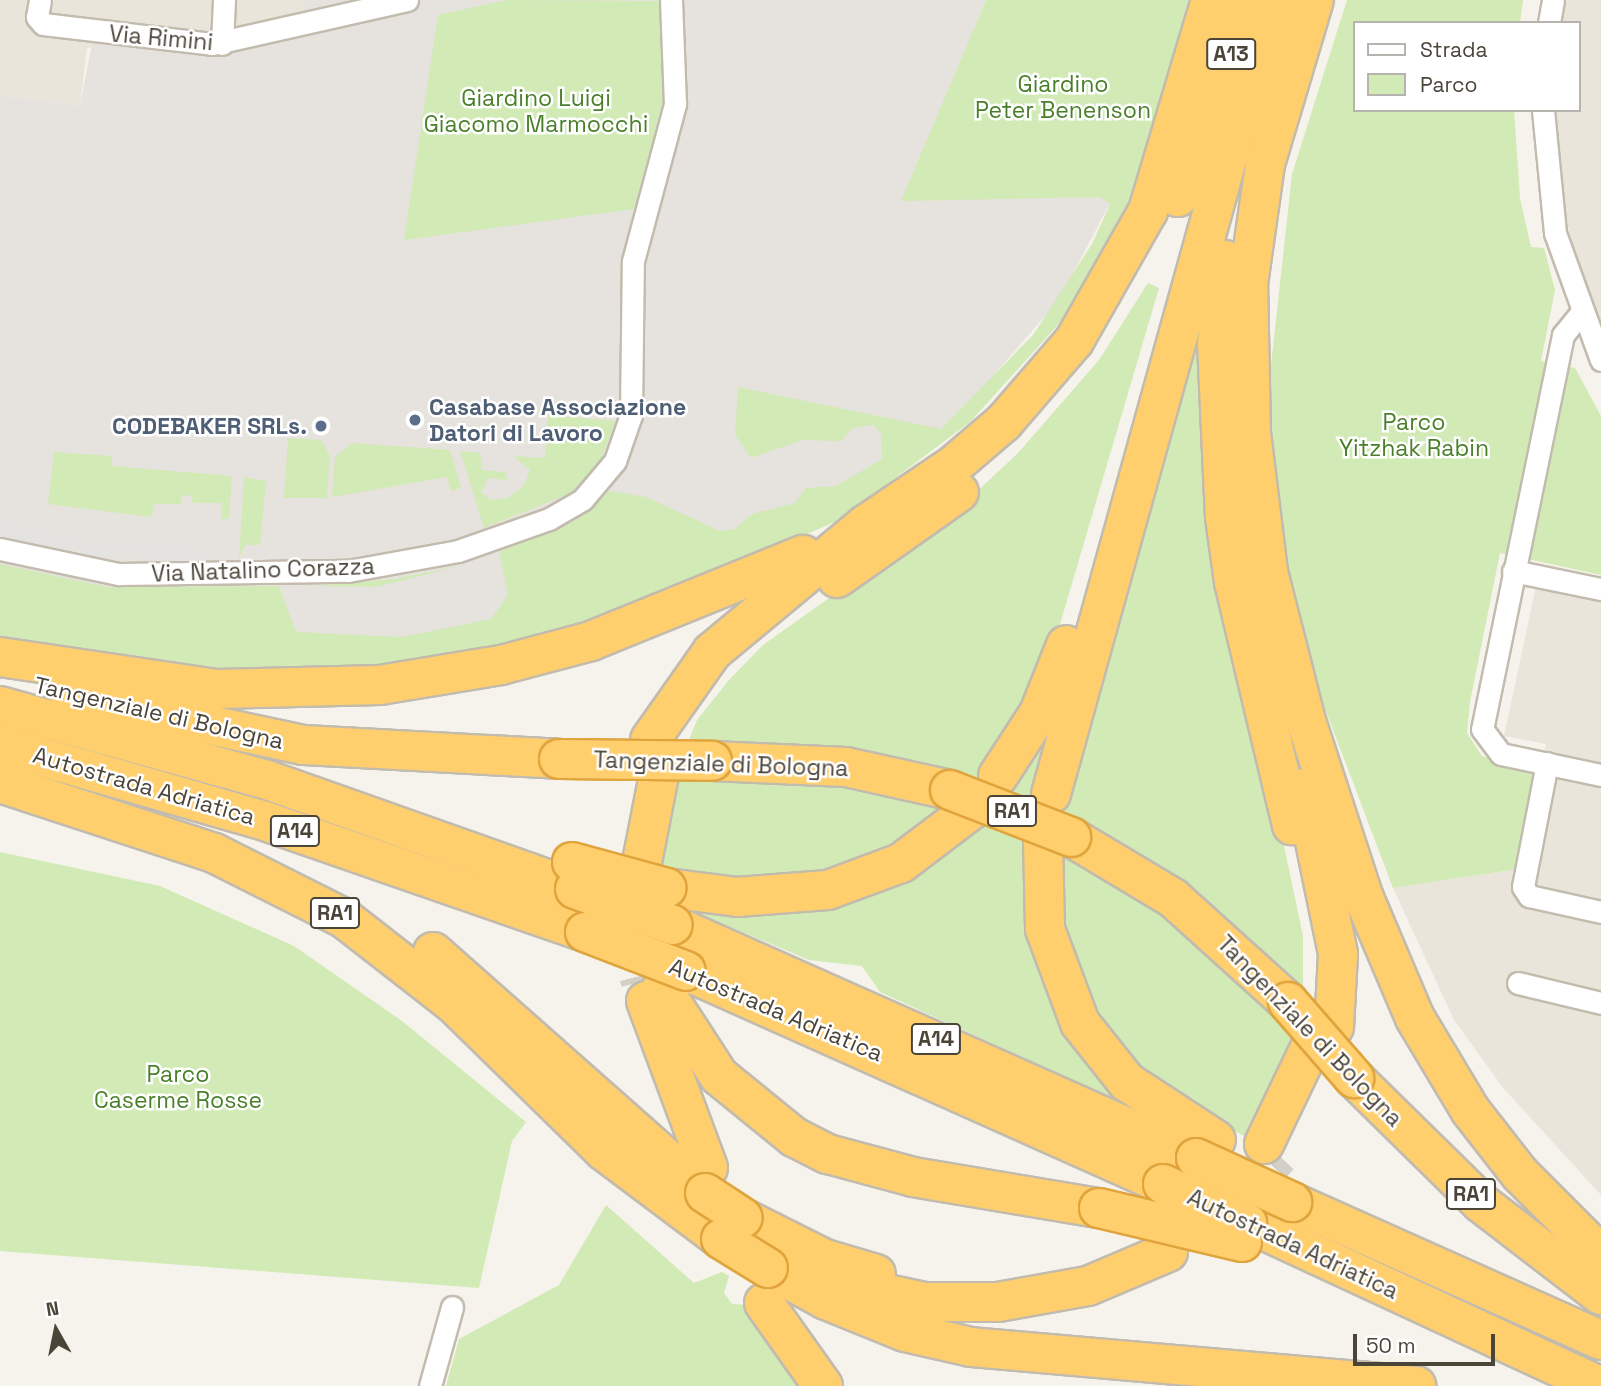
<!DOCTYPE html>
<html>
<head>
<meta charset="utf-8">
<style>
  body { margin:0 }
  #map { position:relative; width:1601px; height:1386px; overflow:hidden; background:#f6f3ec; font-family:"Space Grotesk",sans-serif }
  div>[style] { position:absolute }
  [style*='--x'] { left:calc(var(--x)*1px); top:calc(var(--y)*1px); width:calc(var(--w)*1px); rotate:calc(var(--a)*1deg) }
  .residential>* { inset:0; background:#eae5da }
  .industrial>* { inset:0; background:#e6e2dd }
  .green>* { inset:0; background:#d2eab5 }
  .parking>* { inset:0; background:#e5e3e0 }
  .highway-tunnel>* { height:38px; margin-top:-19px; transform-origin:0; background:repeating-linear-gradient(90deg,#d4d0c8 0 38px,transparent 0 57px) }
  .roads { filter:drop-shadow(2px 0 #c2bbae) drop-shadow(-2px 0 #c2bbae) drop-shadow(0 2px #c2bbae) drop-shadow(0 -2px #c2bbae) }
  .street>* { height:21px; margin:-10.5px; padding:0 10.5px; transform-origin:10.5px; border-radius:10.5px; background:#fff }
  .highway>* { height:38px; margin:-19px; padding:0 19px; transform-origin:19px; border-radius:19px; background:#ffcf6e }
  .bridges { filter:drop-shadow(2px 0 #e0a43c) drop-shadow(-2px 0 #e0a43c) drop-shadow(0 2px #e0a43c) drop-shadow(0 -2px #e0a43c) }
  .highway-bridge>* { height:38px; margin:-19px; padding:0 19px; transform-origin:19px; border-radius:19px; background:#ffcf6e }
  .dots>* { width:19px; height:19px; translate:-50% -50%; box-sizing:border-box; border:4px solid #fff; border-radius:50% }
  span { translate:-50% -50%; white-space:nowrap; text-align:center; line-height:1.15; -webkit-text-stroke:5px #fff; paint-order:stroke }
  .shield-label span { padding:2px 5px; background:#fff; border:2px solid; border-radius:5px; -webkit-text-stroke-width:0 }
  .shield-label { font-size:21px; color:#4b4439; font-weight:700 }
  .street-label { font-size:23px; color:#4b4439 }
  .park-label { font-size:23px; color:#4a7f2a }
  .service-label { font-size:23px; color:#4e5e75; font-weight:700 }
  .left { translate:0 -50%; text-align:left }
  .right { translate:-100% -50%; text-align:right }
  .legend { position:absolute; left:1353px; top:21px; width:228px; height:91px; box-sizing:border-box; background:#fff; border:2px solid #b7b4b0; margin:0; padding:9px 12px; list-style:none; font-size:21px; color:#4b4439 }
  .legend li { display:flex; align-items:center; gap:14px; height:35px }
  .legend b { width:35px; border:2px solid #b7b4b0 }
  .north { position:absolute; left:21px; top:1295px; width:70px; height:70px; -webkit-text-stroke:5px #fff; paint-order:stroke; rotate:351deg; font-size:19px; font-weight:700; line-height:28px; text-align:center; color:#4b4439 }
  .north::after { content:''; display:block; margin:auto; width:24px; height:32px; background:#4b4439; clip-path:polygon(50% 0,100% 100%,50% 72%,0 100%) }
  .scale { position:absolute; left:1353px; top:1334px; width:142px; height:32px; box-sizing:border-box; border:4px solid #4b4439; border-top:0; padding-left:9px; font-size:21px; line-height:24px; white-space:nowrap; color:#4b4439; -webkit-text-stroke:5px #fff; paint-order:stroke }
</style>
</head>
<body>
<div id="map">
  <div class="residential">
    <div style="clip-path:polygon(0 0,304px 0,303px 36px,247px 49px,87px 48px,80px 105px,0 95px)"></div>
    <div style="clip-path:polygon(1562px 0,1601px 0,1601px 332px,1580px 277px,1559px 189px,1552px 110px,1578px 110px,1578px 23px,1558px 23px)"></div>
    <div style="clip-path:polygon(1536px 586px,1601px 599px,1601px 1195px,1504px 1089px,1454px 1020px,1393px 888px,1517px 869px,1546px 744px,1504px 736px)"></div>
  </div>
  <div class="industrial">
    <div style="clip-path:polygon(304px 0,986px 0,907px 189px,1107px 195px,1110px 203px,1059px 300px,966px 407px,932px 437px,752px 549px,380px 650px,0 615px,0 95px,80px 105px,94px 34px,217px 51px,302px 37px)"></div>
  </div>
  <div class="green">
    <div style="clip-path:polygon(507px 0,659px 1px,666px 89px,634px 209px,404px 240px,438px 15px)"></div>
    <div style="clip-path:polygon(986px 0,1188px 0,1139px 180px,1105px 254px,1065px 317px,970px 422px,839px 520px,577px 636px,294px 682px,0 645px,0 564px,107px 587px,279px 586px,296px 632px,402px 637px,491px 619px,508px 595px,499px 552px,576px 520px,610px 491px,646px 497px,720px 531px,735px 529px,752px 514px,795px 503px,806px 488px,836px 486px,882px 459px,881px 434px,874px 425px,853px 428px,841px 441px,802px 440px,751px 458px,735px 435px,738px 387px,941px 429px,1033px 335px,1092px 244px,1110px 204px,1100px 197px,901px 201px)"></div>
    <div style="clip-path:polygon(1347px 0,1523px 0,1520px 23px,1354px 23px,1354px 110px,1514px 110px,1520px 198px,1531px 247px,1544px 248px,1555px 290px,1541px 361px,1575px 368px,1601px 416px,1601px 575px,1500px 553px,1470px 702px,1467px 733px,1482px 756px,1526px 768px,1541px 764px,1517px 869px,1393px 888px,1310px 669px,1277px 530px,1266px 411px,1292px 174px)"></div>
    <div style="clip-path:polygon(1208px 265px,1268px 770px,1303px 936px,1303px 991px,1291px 1047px,1246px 1137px,1157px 1090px,1081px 996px,1062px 951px,1055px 837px)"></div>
    <div style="clip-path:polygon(1148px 283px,1159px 288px,1048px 665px,983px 776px,952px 811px,874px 861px,756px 886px,657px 870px,676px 772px,697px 720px,729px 680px,763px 645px,971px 497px,1018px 453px,1099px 360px)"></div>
    <div style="clip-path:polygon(548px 415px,616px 421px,600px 461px,571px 493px,484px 528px,460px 451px,480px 453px,482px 470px,505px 472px,507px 480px,488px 478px,481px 492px,490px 500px,507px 498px,523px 487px,530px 470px,513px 456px,545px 458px)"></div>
    <div style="clip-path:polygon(288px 438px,321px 440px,330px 456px,327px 498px,284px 498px)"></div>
    <div style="clip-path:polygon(352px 443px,450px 450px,461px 488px,451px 491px,447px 477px,332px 497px,335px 457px)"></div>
    <div style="clip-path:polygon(54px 452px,112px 456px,112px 466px,232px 476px,229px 519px,222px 519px,221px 503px,193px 503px,191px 495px,181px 496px,181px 504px,154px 504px,151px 517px,48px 504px)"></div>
    <div style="clip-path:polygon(244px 477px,266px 481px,260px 545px,245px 545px,239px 559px)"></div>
    <div style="clip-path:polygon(463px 565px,376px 587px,313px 586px,394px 579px)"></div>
    <div style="clip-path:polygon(1052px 711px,1033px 854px,1133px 1108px,880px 992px,862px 966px,809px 960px,673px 903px,873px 891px)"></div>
    <div style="clip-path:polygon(0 852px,160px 886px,294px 946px,402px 1021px,526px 1122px,512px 1141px,479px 1288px,0 1251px)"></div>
    <div style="clip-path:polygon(606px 1205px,694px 1283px,722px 1272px,729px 1276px,724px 1293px,732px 1304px,749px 1305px,807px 1386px,446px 1386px,459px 1339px,559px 1285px)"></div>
  </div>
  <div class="parking">
    <div style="clip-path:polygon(0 520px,97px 543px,206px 546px,207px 561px,65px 554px,0 536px)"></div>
  </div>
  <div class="highway-tunnel">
    <div style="--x:625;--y:921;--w:63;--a:76.2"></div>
    <div style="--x:1233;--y:1207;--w:69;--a:-47.3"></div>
  </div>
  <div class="roads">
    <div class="street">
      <div style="--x:40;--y:0;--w:17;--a:100"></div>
      <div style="--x:37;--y:17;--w:9;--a:49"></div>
      <div style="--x:43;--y:24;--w:170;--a:6.7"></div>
      <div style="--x:212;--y:44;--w:200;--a:-12.7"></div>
      <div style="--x:1549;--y:23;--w:23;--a:-80"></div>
      <div style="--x:222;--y:44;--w:44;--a:-87.4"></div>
      <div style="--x:1543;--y:110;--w:124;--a:84.4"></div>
      <div style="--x:1555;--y:233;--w:135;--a:70.1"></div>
      <div style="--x:1580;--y:314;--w:27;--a:129"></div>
      <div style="--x:1563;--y:335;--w:402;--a:101.6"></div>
      <div style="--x:1482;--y:729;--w:31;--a:53"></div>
      <div style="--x:1501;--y:754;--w:102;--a:11.9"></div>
      <div style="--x:0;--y:549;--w:122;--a:11.9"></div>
      <div style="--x:119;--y:574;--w:229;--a:-0.8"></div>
      <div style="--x:348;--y:571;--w:112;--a:-10.3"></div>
      <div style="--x:458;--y:551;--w:96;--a:-19.4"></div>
      <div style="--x:549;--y:519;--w:39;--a:-30"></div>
      <div style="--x:583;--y:499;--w:50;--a:-49.9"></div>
      <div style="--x:615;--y:461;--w:49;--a:-70.8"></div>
      <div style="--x:631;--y:415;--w:154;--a:-89.3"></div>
      <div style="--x:633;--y:261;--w:163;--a:-75"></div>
      <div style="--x:675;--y:104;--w:104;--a:-92.2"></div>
      <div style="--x:1513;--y:571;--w:90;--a:11.6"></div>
      <div style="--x:1547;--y:763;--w:126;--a:101"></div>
      <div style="--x:1523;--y:887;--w:11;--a:56"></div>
      <div style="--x:1529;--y:896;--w:74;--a:12.5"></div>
      <div style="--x:1518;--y:983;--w:85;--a:13.5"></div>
      <div style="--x:430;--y:1386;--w:82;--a:-74.4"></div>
    </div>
    <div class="highway">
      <div style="--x:1251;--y:122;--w:125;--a:-76.6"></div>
      <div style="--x:1212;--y:125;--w:130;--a:-74.8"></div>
      <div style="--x:1178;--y:197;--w:96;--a:-66.6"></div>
      <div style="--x:1225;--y:260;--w:83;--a:95.5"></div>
      <div style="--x:1217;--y:343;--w:174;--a:87.4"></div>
      <div style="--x:1225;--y:517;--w:66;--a:82.1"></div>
      <div style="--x:1234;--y:582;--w:250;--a:76.6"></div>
      <div style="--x:1248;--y:279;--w:154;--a:88.9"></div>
      <div style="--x:1251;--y:433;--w:140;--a:83"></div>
      <div style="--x:1268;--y:572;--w:154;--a:75.7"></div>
      <div style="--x:1306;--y:721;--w:186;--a:71.9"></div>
      <div style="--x:1364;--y:898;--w:130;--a:67"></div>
      <div style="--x:1415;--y:1018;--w:107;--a:59.1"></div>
      <div style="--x:1470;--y:1110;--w:81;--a:52"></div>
      <div style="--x:1520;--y:1174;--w:115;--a:45"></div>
      <div style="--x:1245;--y:305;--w:142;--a:-81.9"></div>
      <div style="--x:1265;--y:164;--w:171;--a:-73.4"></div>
      <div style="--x:837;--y:578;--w:149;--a:-35.2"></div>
      <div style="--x:0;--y:657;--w:219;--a:8.4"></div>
      <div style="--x:217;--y:689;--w:163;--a:-1.4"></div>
      <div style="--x:380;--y:685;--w:123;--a:-9.4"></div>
      <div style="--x:501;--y:665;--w:93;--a:-14.9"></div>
      <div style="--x:591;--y:641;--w:229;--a:-22.1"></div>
      <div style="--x:70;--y:695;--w:239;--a:12.1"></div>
      <div style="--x:304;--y:745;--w:255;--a:3.1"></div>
      <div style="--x:0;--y:706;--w:277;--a:15.5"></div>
      <div style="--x:267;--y:780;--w:327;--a:19.5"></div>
      <div style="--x:650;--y:740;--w:108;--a:-54.8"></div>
      <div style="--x:712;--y:652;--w:199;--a:-39.7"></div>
      <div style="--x:865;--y:525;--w:109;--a:-34.1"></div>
      <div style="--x:955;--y:464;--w:65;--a:-40.6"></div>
      <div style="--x:1004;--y:422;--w:107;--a:-49.2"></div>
      <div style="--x:1074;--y:341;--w:150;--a:-60.4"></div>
      <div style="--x:1148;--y:211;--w:220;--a:-73.4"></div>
      <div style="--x:0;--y:745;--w:276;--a:16"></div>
      <div style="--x:265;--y:821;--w:339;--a:19.1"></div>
      <div style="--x:712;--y:761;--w:134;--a:2.6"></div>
      <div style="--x:846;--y:767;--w:107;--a:12.5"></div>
      <div style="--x:998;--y:776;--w:75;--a:-56.9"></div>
      <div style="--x:1039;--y:713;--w:73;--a:-68.3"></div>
      <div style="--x:0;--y:783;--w:225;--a:18.1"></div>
      <div style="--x:214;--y:853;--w:147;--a:26.7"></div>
      <div style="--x:345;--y:919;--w:137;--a:37.9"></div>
      <div style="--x:453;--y:1003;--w:211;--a:44.4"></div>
      <div style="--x:604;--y:1151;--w:146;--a:36.9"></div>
      <div style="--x:1304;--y:788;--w:169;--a:78.4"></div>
      <div style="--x:1338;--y:954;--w:73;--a:93.1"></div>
      <div style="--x:1051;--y:794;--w:730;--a:-74.5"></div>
      <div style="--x:1071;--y:837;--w:119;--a:30.9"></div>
      <div style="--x:1173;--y:898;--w:155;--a:42.1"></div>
      <div style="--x:1043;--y:840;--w:89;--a:88.7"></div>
      <div style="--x:1045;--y:929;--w:100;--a:69.6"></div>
      <div style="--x:1080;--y:1023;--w:75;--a:51.5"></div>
      <div style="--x:1127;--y:1082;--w:106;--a:33.1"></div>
      <div style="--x:641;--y:867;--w:94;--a:-78.9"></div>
      <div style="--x:667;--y:888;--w:71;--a:7.3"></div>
      <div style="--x:737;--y:897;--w:91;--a:-4.4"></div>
      <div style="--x:828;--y:890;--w:78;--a:-20.3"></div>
      <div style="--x:901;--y:863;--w:88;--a:-37.1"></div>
      <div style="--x:673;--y:925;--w:573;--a:24.01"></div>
      <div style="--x:433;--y:952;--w:363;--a:41.5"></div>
      <div style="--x:686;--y:971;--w:522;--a:24.06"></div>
      <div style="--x:662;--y:988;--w:105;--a:57.1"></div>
      <div style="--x:719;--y:1076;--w:97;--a:39.1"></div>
      <div style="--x:794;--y:1137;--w:38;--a:27"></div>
      <div style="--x:828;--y:1154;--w:88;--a:15.1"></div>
      <div style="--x:913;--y:1177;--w:189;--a:9.5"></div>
      <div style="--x:646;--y:1001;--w:178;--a:69.6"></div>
      <div style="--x:1354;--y:1078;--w:178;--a:44.5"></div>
      <div style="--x:1481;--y:1203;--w:151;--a:37.5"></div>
      <div style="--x:1264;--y:1144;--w:104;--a:-64.4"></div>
      <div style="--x:1292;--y:1202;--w:338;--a:24.1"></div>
      <div style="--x:743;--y:1218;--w:92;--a:26.6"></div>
      <div style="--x:825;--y:1259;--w:53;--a:16.4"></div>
      <div style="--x:1259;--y:1228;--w:376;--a:24.9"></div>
      <div style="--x:768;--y:1268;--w:66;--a:28.9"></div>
      <div style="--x:826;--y:1300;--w:85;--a:22.1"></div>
      <div style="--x:905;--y:1332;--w:68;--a:12.8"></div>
      <div style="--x:971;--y:1347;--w:447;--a:5"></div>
      <div style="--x:836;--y:1283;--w:91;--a:12.1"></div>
      <div style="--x:925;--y:1302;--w:73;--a:0"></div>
      <div style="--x:998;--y:1302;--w:91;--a:-10.1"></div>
      <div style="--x:1088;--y:1286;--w:87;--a:-23"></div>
      <div style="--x:764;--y:1303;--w:102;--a:54.6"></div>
    </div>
  </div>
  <div class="bridges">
    <div class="highway-bridge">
      <div style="--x:559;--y:759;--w:153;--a:0.7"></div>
      <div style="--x:950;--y:790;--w:130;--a:21.2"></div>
      <div style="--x:572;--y:862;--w:98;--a:15.3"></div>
      <div style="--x:575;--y:889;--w:104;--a:20.2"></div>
      <div style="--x:585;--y:932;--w:108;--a:21.1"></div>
      <div style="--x:1288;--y:1002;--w:101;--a:49"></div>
      <div style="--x:1196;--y:1158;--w:106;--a:24.6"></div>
      <div style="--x:1163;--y:1184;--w:93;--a:24.9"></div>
      <div style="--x:705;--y:1193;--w:45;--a:33.3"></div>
      <div style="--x:1099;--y:1208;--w:147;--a:13.4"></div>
      <div style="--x:721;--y:1239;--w:55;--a:31.7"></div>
    </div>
  </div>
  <div class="dots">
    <div style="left:415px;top:420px;background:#5c6f8a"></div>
    <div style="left:321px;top:426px;background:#5c6f8a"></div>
  </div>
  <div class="shield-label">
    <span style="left:1231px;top:54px">A13</span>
    <span style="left:1012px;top:811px">RA1</span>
    <span style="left:295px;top:831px">A14</span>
    <span style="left:335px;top:913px">RA1</span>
    <span style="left:936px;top:1039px">A14</span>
    <span style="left:1471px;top:1194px">RA1</span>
  </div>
  <div class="street-label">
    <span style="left:161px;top:38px;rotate:5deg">Via Rimini</span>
    <span style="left:263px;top:570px;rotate:-2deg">Via Natalino Corazza</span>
    <span style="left:159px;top:713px;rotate:13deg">Tangenziale di Bologna</span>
    <span style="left:721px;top:764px;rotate:2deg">Tangenziale di Bologna</span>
    <span style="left:144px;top:786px;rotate:16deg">Autostrada Adriatica</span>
    <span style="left:776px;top:1010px;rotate:23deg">Autostrada Adriatica</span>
    <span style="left:1310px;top:1031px;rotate:46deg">Tangenziale di Bologna</span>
    <span style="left:1293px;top:1244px;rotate:25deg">Autostrada Adriatica</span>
  </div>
  <div class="park-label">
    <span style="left:1063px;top:97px">Giardino<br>Peter Benenson</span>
    <span style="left:536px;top:111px">Giardino Luigi<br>Giacomo Marmocchi</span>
    <span style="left:1414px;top:435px">Parco<br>Yitzhak Rabin</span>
    <span style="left:178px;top:1087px">Parco<br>Caserme Rosse</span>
  </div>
  <div class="service-label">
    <span class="left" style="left:429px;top:420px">Casabase Associazione<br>Datori di Lavoro</span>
    <span class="right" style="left:307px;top:426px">CODEBAKER SRLs.</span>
  </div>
  <ul class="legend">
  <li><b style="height:9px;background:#fff"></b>Strada</li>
  <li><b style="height:19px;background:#d2eab5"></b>Parco</li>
  </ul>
  <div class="north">N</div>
  <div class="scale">50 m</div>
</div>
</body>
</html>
